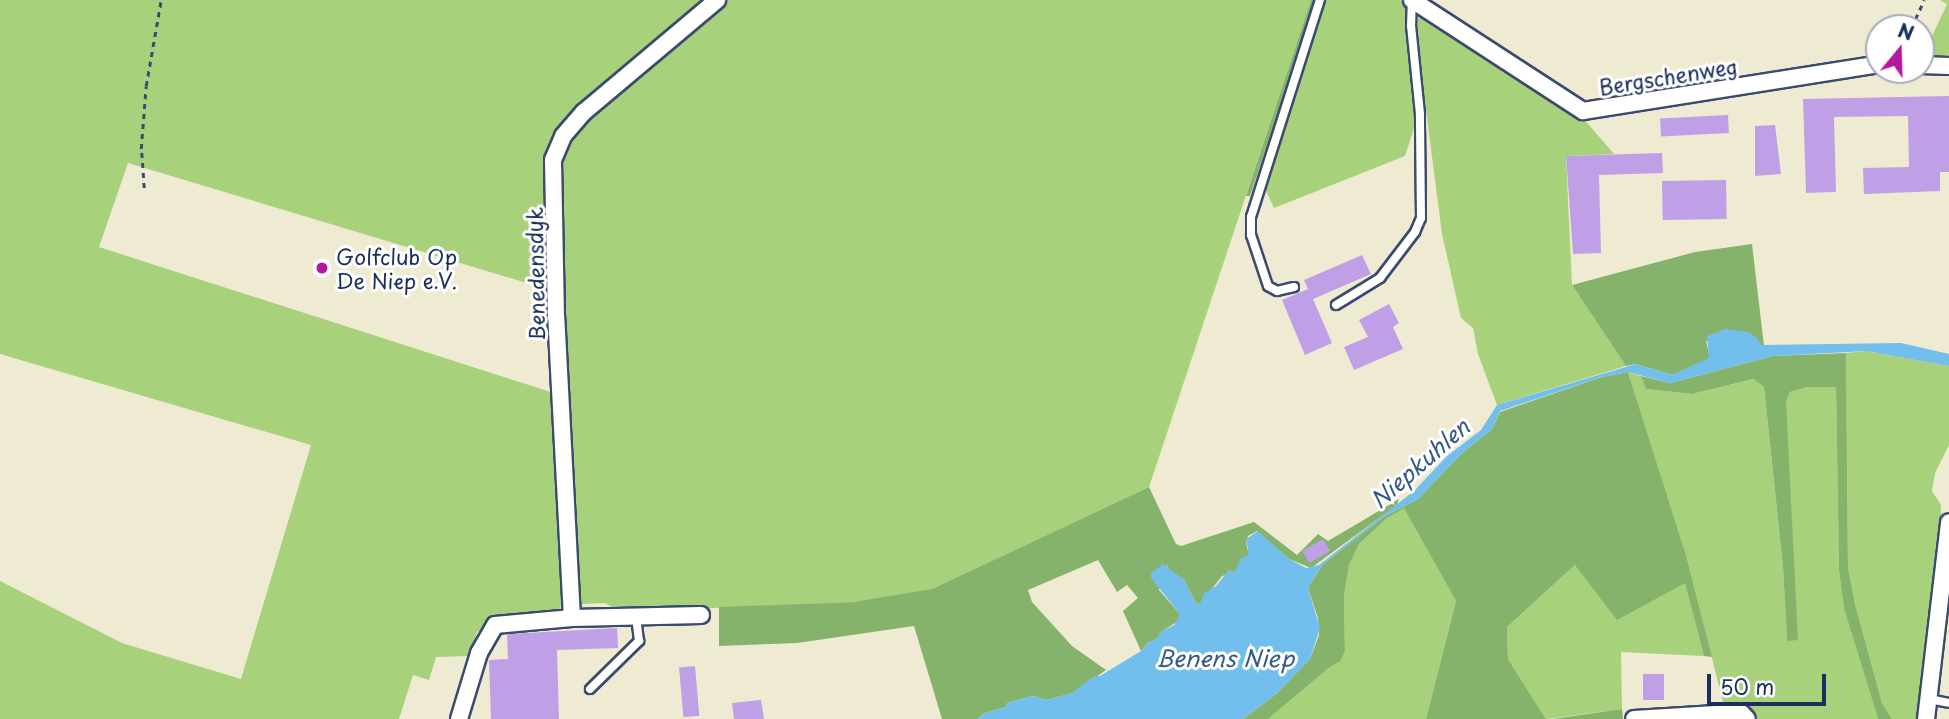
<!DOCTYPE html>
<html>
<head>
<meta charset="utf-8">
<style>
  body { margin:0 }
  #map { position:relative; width:1949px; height:719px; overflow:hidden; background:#efead2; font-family:"Playpen Sans",sans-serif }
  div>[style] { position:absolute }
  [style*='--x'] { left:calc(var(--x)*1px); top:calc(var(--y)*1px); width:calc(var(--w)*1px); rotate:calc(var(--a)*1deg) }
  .green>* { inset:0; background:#a8d17c }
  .forest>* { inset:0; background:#86b36c }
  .water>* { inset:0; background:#72beec }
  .building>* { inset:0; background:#bfa0e7; transform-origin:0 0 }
  .path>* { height:2.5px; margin-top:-1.25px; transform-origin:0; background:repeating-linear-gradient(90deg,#3b4b6f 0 5px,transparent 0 10px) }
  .roads { filter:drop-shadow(2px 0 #3b4b6f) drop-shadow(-2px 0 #3b4b6f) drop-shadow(0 2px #3b4b6f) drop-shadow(0 -2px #3b4b6f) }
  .lane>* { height:8px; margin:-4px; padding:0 4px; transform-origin:4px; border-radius:4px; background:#fff }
  .street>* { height:16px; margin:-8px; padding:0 8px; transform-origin:8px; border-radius:8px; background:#fff }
  .dots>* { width:19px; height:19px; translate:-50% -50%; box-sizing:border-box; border:4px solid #fff; border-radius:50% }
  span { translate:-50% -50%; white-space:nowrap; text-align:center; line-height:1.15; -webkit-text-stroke:6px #fff; paint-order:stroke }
  .street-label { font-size:21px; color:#1b2f5e }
  .poi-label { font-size:21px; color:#1b2f5e }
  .left { translate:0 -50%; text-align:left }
  .water-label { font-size:23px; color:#355a89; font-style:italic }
  .north { position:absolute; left:1865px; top:14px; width:70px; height:70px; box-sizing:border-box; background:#fff; border:2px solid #a4acbf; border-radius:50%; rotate:19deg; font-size:19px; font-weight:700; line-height:28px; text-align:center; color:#1b2f5e }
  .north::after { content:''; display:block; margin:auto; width:24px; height:32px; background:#b5179e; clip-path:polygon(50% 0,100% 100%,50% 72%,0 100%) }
  .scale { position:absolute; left:1707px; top:674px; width:119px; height:32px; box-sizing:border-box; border:4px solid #1b2f5e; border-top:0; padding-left:9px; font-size:21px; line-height:24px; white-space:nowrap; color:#1b2f5e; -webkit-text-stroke:5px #fff; paint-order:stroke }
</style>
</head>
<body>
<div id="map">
  <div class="green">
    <div style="clip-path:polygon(evenodd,0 0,1311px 0,1149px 487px,932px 589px,906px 595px,854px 602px,621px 612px,605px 603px,562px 605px,555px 614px,519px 615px,503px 619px,477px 632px,470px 656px,436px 657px,429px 680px,413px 675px,399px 719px,0 719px,0 581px,122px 643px,241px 679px,311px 445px,0 354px,0 0,128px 163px,550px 290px,557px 394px,99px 247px,128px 163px)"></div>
    <div style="clip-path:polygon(1325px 0,1400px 0,1408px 6px,1417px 119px,1405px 156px,1274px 208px,1264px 187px)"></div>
    <div style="clip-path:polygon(1940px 0,1949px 0,1949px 61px,1921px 60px,1947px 4px)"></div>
    <div style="clip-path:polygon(1421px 14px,1582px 117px,1614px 154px,1566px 156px,1572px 285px,1626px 366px,1497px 405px,1478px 354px,1473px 328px,1461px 318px,1442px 234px,1415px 25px)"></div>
    <div style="clip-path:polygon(1866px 351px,1949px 366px,1949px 445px,1935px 473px,1932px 491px,1941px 505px,1939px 575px,1922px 719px,1892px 719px,1882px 703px,1855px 604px,1848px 567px,1846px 353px)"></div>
    <div style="clip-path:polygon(1628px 372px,1641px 376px,1646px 389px,1692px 394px,1755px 379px,1764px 387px,1783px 567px,1787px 641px,1786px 402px,1790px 392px,1807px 387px,1836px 387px,1839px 571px,1844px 609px,1878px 719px,1752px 719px,1725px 710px,1686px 555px)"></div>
    <div style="clip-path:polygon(1404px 507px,1456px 601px,1426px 719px,1268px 719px,1330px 667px,1341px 661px,1345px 651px,1344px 596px,1349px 565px,1359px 544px,1386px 519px)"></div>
    <div style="clip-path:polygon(1575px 565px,1685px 582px,1704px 656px,1621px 652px,1622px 709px,1546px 719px,1508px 659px,1507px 627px)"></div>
  </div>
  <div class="forest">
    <div style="clip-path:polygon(1311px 0,1316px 0,1250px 196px,1246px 196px)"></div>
    <div style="clip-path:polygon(1752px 244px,1764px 346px,1706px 341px,1710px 358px,1672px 375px,1636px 364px,1626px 366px,1572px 285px,1695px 252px)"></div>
    <div style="clip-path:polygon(1846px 353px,1848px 567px,1855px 604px,1882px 703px,1892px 719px,1878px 719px,1844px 609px,1839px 571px,1836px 387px,1807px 387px,1790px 392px,1786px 402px,1798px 640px,1787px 641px,1783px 567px,1764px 387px,1754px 379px,1692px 394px,1646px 389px,1641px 376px,1670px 383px,1773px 356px)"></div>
    <div style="clip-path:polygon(1628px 372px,1686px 555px,1712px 657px,1704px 656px,1685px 583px,1617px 620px,1575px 565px,1507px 627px,1508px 659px,1546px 719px,1426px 719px,1456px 601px,1404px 508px,1386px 519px,1359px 544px,1349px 565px,1344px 596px,1345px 651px,1341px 661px,1330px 667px,1268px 719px,1243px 719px,1276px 694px,1310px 659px,1319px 635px,1318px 618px,1308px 588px,1322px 565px,1385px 516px,1418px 499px,1461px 454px,1492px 429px,1500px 412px,1602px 377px)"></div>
    <div style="clip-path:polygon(1149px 487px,1176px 544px,1181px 546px,1254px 522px,1297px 555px,1318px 534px,1328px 541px,1399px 499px,1397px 505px,1311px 568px,1289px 559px,1257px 531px,1248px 536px,1246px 543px,1249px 555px,1235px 572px,1222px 576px,1200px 604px,1196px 603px,1184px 580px,1168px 569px,1167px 565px,1159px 590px,1180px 614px,1178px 621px,1161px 632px,1158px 638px,1148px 643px,1141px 651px,1123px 611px,1138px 598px,1127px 585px,1117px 592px,1098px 560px,1028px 590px,1032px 602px,1072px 646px,1106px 670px,1073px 693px,1046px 700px,1033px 696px,1007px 703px,1006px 707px,985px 713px,977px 719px,942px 719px,914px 626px,797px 643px,719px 646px,719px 607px,854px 602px,932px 589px)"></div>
    <div style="clip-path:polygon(1622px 709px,1623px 719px,1552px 719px)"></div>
  </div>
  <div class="water">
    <div style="clip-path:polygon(1725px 329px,1748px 332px,1757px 338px,1761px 345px,1901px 343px,1949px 354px,1949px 366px,1866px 351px,1773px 356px,1670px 383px,1628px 372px,1602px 377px,1500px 411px,1492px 429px,1461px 454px,1418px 499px,1385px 516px,1322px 565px,1308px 588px,1320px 628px,1310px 659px,1276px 694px,1243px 719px,977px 719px,985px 713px,1006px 707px,1007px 703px,1033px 696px,1046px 700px,1072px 693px,1094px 676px,1100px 676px,1141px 651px,1148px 643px,1158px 638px,1160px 632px,1174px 625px,1180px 614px,1151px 578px,1151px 573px,1163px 564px,1184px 580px,1196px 603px,1200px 604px,1204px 593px,1216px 586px,1229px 570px,1235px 572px,1241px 558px,1249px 555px,1246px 539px,1258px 531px,1289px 559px,1306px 568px,1319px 565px,1414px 491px,1447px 456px,1481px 430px,1497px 405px,1636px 364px,1672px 375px,1709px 358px,1707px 336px)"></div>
  </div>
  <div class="building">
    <div style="clip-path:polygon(1949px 96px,1949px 172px,1940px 172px,1940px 191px,1864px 194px,1863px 168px,1909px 167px,1908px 116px,1834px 117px,1836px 192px,1806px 193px,1803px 99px)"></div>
    <div style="left:1728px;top:115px;width:18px;height:68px;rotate:87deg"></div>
    <div style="clip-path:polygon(1775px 125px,1781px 174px,1755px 176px,1755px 126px)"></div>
    <div style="clip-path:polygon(1662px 153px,1663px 173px,1599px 175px,1601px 253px,1573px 254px,1566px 156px)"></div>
    <div style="left:1726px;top:180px;width:39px;height:64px;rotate:89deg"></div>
    <div style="clip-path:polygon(1362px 255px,1371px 274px,1313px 299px,1332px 343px,1305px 355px,1282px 300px,1308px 289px,1304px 280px)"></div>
    <div style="clip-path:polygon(1389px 304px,1399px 323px,1393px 327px,1403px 349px,1354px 370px,1344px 347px,1368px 337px,1359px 320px)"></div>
    <div style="left:1323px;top:539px;width:14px;height:24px;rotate:60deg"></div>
    <div style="clip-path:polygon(617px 628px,618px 648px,557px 650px,559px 719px,491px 719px,489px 660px,508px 659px,507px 634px)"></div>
    <div style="left:695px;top:666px;width:50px;height:16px;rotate:85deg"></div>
    <div style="left:1664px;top:674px;width:26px;height:21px;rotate:90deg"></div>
    <div style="clip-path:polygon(761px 700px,764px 719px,734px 719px,732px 703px)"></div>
  </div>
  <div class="path">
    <div style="--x:1911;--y:28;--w:31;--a:-65"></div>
    <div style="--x:144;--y:188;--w:39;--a:-94"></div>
    <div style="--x:141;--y:149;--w:63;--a:-85.5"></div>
    <div style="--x:146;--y:86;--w:87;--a:-80.1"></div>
  </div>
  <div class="roads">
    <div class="lane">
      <div style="--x:1294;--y:287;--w:17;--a:167"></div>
      <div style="--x:1277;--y:291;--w:10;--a:-151"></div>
      <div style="--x:1268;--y:286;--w:54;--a:-108.4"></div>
      <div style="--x:1251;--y:235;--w:18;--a:-90"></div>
      <div style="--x:1251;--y:217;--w:228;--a:-72.4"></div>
      <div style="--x:1336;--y:305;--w:52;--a:-31.5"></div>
      <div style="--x:1380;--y:278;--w:58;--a:-52.7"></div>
      <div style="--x:1415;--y:232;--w:15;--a:-67"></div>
      <div style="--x:1421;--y:218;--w:104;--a:-90.6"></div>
      <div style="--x:1420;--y:114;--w:88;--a:-95.8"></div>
      <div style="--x:1411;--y:26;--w:26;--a:-88"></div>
      <div style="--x:590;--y:689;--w:69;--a:-44.4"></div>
      <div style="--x:639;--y:641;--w:25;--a:-97"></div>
      <div style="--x:1929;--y:699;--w:20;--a:11"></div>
    </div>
    <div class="street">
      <div style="--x:1412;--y:0;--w:204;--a:33"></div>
      <div style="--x:1583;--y:111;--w:300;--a:-9"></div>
      <div style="--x:1921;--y:65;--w:28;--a:2"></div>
      <div style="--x:572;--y:618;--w:129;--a:-1.3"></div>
      <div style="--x:459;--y:719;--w:69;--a:-73.1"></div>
      <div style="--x:479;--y:653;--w:32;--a:-60"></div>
      <div style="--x:495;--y:625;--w:77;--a:-5.2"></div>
      <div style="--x:572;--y:618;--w:301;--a:-93"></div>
      <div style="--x:556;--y:317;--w:157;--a:-91.1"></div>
      <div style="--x:553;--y:160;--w:26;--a:-67"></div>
      <div style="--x:563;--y:136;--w:32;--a:-49"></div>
      <div style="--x:584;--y:112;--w:174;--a:-40.1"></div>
      <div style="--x:1634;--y:719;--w:98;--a:-3.5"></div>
      <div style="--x:1732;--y:713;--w:9;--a:0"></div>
      <div style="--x:1741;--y:713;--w:8;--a:45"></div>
      <div style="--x:1926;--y:719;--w:198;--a:-83.3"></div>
    </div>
  </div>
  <div class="dots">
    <div style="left:322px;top:268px;background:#b5179e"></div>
  </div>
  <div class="street-label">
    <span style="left:1668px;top:76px;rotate:-9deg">Bergschenweg</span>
    <span style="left:535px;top:274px;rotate:-91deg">Benedensdyk</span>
  </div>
  <div class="poi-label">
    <span class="left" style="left:336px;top:268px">Golfclub Op<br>De Niep e.V.</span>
  </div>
  <div class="water-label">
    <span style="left:1420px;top:463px;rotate:-41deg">Niepkuhlen</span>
    <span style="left:1225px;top:658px">Benens Niep</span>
  </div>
  <div class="north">N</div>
  <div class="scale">50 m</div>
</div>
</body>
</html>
